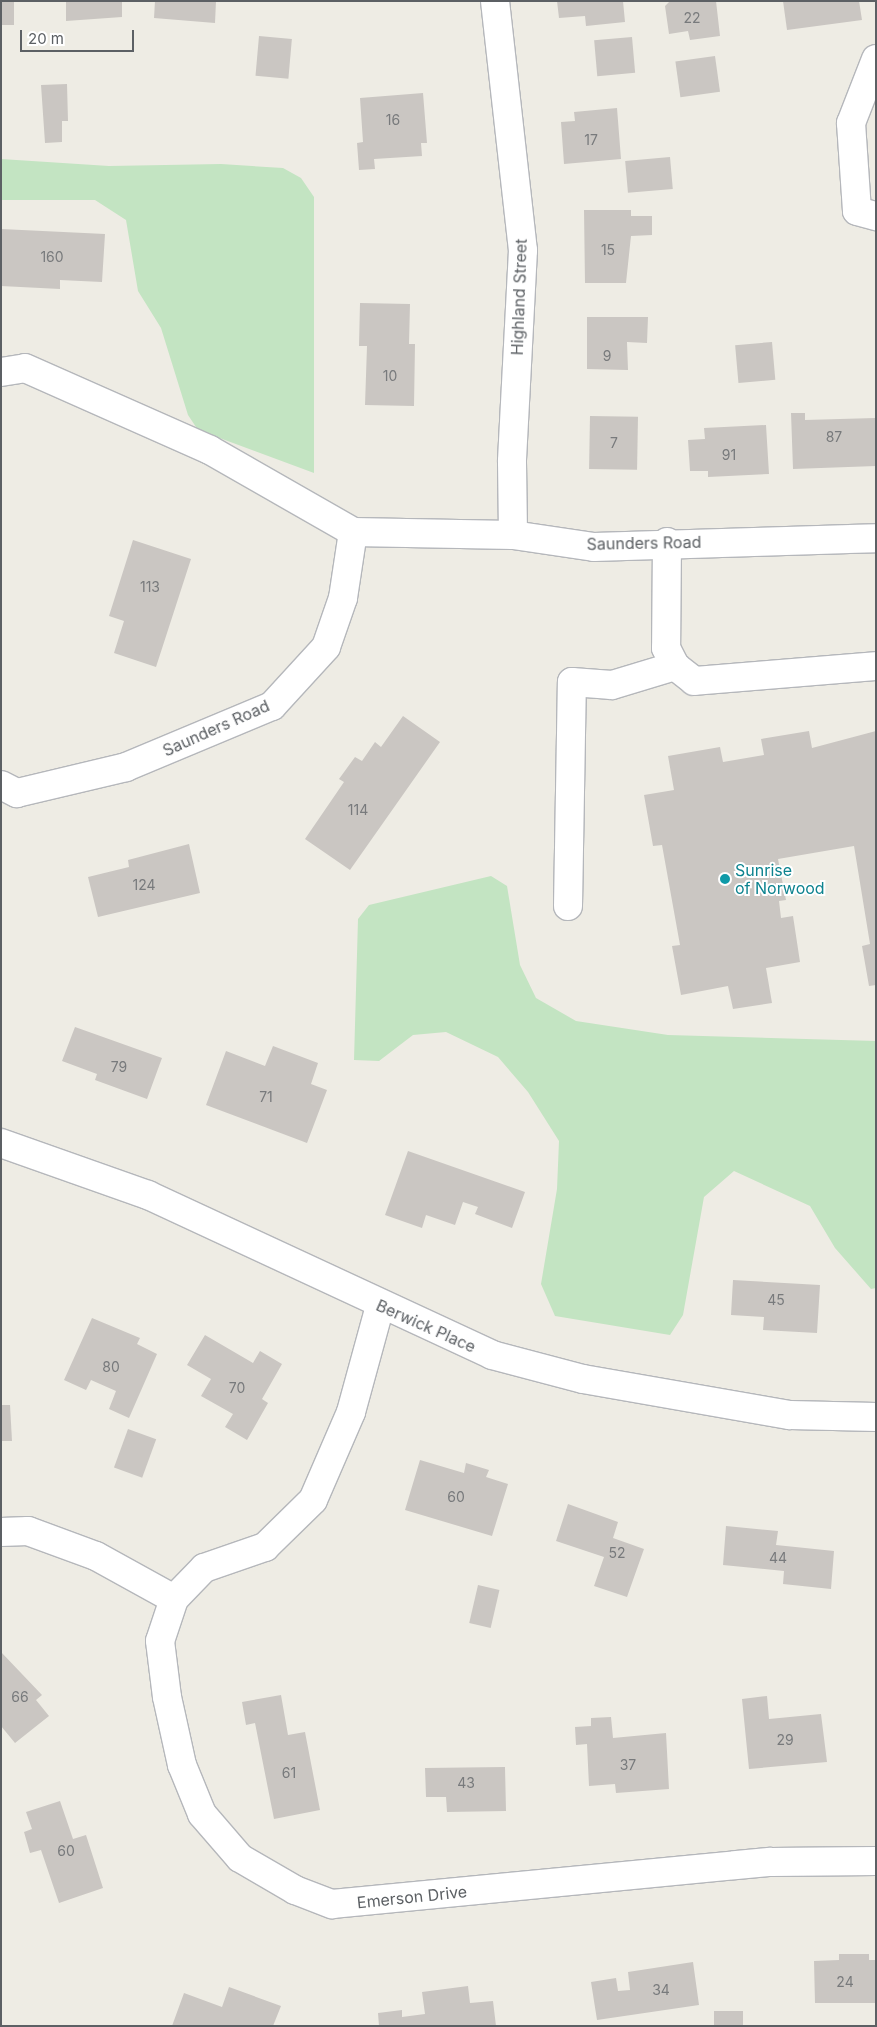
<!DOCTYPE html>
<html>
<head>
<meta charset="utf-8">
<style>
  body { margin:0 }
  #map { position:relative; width:877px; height:2027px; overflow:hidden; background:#eeece4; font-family:Inter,sans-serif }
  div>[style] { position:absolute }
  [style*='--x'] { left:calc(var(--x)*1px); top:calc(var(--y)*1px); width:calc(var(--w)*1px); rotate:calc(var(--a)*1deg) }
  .green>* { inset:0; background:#c3e4c2 }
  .building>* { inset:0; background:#cac6c2; transform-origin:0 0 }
  .roads { filter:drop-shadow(1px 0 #b5b7bb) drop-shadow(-1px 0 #b5b7bb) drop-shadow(0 1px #b5b7bb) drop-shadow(0 -1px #b5b7bb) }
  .minor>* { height:28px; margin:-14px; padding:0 14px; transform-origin:14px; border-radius:14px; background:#fff }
  .dots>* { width:14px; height:14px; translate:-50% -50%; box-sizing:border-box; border:2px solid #fff; border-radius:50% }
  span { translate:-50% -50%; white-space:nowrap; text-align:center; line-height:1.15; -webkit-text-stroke:4px #fff; paint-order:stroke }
  .number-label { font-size:14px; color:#787a7c }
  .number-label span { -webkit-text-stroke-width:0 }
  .street-label { font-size:16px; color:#5c6064 }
  .culture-label { font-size:16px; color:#0d838f }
  .left { translate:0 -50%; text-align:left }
  .frame { position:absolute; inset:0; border:2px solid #5c6064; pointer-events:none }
  .scale { position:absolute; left:20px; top:30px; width:114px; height:22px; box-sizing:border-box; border:2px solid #5c6064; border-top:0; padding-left:6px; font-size:15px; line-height:18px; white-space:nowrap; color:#5c6064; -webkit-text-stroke:4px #fff; paint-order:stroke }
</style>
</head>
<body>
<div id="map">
  <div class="green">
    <div style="clip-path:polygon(1px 159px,109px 166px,221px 164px,283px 168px,301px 178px,314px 197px,314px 473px,198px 430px,188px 415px,161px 328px,138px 291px,126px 220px,95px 200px,1px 200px)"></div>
    <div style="clip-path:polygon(491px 876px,507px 886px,520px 965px,536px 998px,576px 1021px,668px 1035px,876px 1041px,876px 1288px,871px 1289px,835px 1248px,810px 1206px,734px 1171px,704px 1197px,683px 1315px,670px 1335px,555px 1316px,541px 1284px,557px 1189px,559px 1141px,528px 1092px,498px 1057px,446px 1032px,413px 1035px,379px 1061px,354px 1060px,358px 919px,369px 905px)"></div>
  </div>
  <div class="building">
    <div style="left:1px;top:1px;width:13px;height:24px"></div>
    <div style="clip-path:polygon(66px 1px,122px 1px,122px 17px,66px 21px)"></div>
    <div style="clip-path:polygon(155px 1px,216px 1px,215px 23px,154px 18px)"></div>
    <div style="clip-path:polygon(557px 1px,623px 1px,625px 22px,586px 26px,585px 16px,559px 18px)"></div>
    <div style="clip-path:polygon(670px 1px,716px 1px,720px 36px,690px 40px,688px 31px,669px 34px,665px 6px)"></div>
    <div style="clip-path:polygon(783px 1px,859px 1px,862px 20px,787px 30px)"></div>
    <div style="left:259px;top:36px;width:33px;height:40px;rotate:5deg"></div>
    <div style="left:632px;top:37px;width:36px;height:38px;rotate:85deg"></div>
    <div style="left:715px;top:56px;width:36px;height:40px;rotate:82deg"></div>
    <div style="clip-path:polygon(67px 84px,68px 121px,62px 121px,62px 142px,45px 143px,41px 85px)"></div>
    <div style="clip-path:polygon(423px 93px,427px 143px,421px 143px,422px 156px,374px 159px,375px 169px,359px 170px,357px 143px,363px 142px,360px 98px)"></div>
    <div style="clip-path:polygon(617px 108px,621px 159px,564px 164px,561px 122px,575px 121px,574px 112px)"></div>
    <div style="left:670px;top:157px;width:32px;height:45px;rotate:85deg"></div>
    <div style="clip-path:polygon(584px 210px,631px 210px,631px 216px,652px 216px,652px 235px,631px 236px,626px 283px,585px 283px)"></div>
    <div style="clip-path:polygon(1px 229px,105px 234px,102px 282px,60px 280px,60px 289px,1px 286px)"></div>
    <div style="clip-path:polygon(360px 303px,410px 304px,409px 344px,415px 344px,414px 406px,365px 405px,367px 346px,359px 346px)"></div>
    <div style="clip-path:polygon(587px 317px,648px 317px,647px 343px,627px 342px,628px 370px,587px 369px)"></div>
    <div style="left:772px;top:342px;width:38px;height:37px;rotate:85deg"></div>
    <div style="clip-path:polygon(791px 413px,805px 413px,805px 420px,875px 418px,876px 466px,793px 469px)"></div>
    <div style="left:590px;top:416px;width:48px;height:53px;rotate:1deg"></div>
    <div style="clip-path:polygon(766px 425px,769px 474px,708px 477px,708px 471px,690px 471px,688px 440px,705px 439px,704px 428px)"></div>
    <div style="clip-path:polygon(133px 540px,191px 559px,156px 667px,114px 653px,124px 621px,109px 616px)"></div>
    <div style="clip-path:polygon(403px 716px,440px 742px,350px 870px,305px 839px,344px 782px,339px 779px,355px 757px,362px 761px,375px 742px,381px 747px)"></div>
    <div style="clip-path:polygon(809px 731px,812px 748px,876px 731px,876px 985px,869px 986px,862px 946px,870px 944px,854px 846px,778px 859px,786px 900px,779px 901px,781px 918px,793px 916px,800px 962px,766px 968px,772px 1003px,733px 1009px,728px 986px,681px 995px,672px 946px,680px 945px,662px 845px,653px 846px,644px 795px,674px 790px,668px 756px,720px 747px,723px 762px,764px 755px,761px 739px)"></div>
    <div style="clip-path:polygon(189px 844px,200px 893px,98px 917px,88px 877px,129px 867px,128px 860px)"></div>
    <div style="clip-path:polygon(75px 1027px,162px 1058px,147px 1099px,95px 1080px,97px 1074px,62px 1061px)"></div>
    <div style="clip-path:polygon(273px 1046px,318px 1063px,311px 1084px,327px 1090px,307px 1143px,206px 1105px,226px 1051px,265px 1066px)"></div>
    <div style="clip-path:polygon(408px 1151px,525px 1192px,512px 1228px,475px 1214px,478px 1207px,463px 1202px,455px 1225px,426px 1215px,422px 1228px,385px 1215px)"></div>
    <div style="clip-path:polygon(733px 1280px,820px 1285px,817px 1333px,763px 1330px,764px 1317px,731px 1315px)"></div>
    <div style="clip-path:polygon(92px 1318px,140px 1338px,137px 1344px,157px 1354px,129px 1418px,109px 1409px,116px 1391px,91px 1380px,86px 1390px,64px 1380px)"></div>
    <div style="clip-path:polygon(205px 1335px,253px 1363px,260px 1351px,282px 1364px,262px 1399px,268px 1403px,247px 1440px,225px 1427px,233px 1414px,201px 1396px,211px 1379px,187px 1365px)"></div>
    <div style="clip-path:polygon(1px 1405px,10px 1405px,12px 1441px,1px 1441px)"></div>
    <div style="left:128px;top:1429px;width:30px;height:41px;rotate:20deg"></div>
    <div style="clip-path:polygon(420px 1460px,464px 1473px,466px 1463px,489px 1470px,486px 1477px,508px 1484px,492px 1536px,405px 1510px)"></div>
    <div style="clip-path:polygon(568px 1504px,618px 1522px,613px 1538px,644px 1549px,627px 1597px,594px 1586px,604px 1557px,556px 1541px)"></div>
    <div style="clip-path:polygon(726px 1526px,778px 1531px,776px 1545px,834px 1551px,831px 1589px,783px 1584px,784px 1571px,723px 1565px)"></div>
    <div style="left:478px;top:1585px;width:22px;height:39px;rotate:13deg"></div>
    <div style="clip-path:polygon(1px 1652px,42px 1695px,36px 1700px,49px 1716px,15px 1743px,1px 1726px)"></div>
    <div style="clip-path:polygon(281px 1695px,288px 1735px,305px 1732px,320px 1810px,274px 1819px,255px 1723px,246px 1725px,242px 1702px)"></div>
    <div style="clip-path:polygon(767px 1696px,769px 1719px,821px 1714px,827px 1762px,749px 1769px,742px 1699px)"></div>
    <div style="clip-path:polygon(611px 1717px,613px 1738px,666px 1733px,669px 1789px,616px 1793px,615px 1784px,589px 1786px,587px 1744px,576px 1745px,575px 1727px,591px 1726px,591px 1718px)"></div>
    <div style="clip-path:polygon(505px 1767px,506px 1811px,447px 1812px,446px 1797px,426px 1797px,425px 1768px)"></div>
    <div style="clip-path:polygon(60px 1801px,73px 1839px,86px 1835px,103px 1888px,59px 1903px,41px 1850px,30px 1853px,24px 1832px,32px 1829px,26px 1812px)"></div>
    <div style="clip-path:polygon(839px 1954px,869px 1954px,869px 1960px,876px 1960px,876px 2003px,815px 2003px,814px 1961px,839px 1960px)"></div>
    <div style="clip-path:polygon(693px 1962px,699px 2005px,597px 2020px,591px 1982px,616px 1978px,618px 1991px,630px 1990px,628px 1972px)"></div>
    <div style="clip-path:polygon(468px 1986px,470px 2003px,493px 2001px,496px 2026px,379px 2026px,378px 2013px,402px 2010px,402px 2017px,425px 2014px,422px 1992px)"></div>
    <div style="clip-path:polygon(229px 1987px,281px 2006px,273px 2026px,172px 2026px,184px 1993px,222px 2007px)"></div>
    <div style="left:714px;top:2011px;width:29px;height:15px"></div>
  </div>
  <div class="roads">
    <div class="minor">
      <div style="--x:495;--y:1;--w:251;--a:83.6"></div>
      <div style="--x:523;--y:250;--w:212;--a:93"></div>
      <div style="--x:512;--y:462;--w:73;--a:89.2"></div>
      <div style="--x:876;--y:59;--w:69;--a:111.3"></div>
      <div style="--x:851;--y:123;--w:88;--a:86.1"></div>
      <div style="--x:857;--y:211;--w:20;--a:15"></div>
      <div style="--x:1;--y:372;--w:24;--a:-9"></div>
      <div style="--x:25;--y:368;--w:202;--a:23.9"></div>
      <div style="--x:210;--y:450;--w:165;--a:29.8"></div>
      <div style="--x:353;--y:532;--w:160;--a:1.1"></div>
      <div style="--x:513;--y:535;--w:82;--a:8.4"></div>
      <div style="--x:594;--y:547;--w:282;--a:-1.8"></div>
      <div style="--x:667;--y:542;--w:106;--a:90.5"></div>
      <div style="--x:666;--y:648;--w:20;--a:63"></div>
      <div style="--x:675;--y:666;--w:24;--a:38"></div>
      <div style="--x:694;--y:681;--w:183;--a:-4.7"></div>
      <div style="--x:1;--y:785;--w:18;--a:27"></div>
      <div style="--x:17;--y:793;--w:112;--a:-13.4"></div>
      <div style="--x:126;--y:767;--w:158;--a:-22.7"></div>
      <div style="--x:272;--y:706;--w:80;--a:-47.5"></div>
      <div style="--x:326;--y:647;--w:52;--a:-70.9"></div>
      <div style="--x:343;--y:598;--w:67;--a:-81.4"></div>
      <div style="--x:568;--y:906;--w:224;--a:-89"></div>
      <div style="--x:572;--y:682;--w:40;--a:4.3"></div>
      <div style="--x:612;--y:685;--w:66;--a:-16.8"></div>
      <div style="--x:1;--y:1143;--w:156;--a:19.5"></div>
      <div style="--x:148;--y:1195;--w:379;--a:24.9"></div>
      <div style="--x:492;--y:1355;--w:94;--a:14.8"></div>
      <div style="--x:583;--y:1379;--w:210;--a:9.9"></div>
      <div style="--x:790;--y:1415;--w:86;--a:1.3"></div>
      <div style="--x:1;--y:1532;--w:27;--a:-2"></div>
      <div style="--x:28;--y:1531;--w:72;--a:20.2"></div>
      <div style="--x:96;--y:1556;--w:89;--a:28.9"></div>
      <div style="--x:174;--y:1599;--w:43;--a:-45.9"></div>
      <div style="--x:204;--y:1568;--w:65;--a:-19"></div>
      <div style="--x:265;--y:1547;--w:67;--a:-44.4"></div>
      <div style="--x:313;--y:1500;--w:96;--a:-66.6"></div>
      <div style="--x:351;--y:1412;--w:110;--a:-74.7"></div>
      <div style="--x:174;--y:1599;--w:44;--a:108.4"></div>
      <div style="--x:160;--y:1641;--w:56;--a:82.9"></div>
      <div style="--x:167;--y:1697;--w:70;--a:77.6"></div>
      <div style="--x:182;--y:1765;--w:53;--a:67.8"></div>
      <div style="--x:202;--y:1814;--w:58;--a:49.2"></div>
      <div style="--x:240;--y:1858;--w:64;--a:30.2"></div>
      <div style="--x:295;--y:1890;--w:40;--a:21"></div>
      <div style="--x:332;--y:1904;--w:441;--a:-5.5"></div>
      <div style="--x:771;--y:1862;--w:105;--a:-0.5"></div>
    </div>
  </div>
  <div class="dots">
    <div style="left:725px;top:879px;background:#0f9aa8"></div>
  </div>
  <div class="number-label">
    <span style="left:692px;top:18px">22</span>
    <span style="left:393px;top:120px">16</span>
    <span style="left:591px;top:140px">17</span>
    <span style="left:608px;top:250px">15</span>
    <span style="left:52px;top:257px">160</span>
    <span style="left:607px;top:356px">9</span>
    <span style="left:390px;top:376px">10</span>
    <span style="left:834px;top:437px">87</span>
    <span style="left:614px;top:443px">7</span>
    <span style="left:729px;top:455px">91</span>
    <span style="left:150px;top:587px">113</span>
    <span style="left:358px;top:810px">114</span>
    <span style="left:144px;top:885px">124</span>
    <span style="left:119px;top:1067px">79</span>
    <span style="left:266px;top:1097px">71</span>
    <span style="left:776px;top:1300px">45</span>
    <span style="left:111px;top:1367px">80</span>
    <span style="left:237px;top:1388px">70</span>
    <span style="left:456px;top:1497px">60</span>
    <span style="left:617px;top:1553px">52</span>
    <span style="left:778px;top:1558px">44</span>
    <span style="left:20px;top:1697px">66</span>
    <span style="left:785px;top:1740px">29</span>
    <span style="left:628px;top:1765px">37</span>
    <span style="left:289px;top:1773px">61</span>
    <span style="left:466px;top:1783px">43</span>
    <span style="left:66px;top:1851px">60</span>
    <span style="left:845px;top:1982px">24</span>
    <span style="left:661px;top:1990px">34</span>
  </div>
  <div class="street-label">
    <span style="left:519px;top:297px;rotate:-88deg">Highland Street</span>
    <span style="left:644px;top:543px;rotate:-1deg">Saunders Road</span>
    <span style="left:216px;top:728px;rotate:-24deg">Saunders Road</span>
    <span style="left:426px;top:1326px;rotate:24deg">Berwick Place</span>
    <span style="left:412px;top:1897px;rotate:-6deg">Emerson Drive</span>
  </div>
  <div class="culture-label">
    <span class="left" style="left:735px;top:879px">Sunrise<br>of Norwood</span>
  </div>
  <div class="frame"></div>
  <div class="scale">20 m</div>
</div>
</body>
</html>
